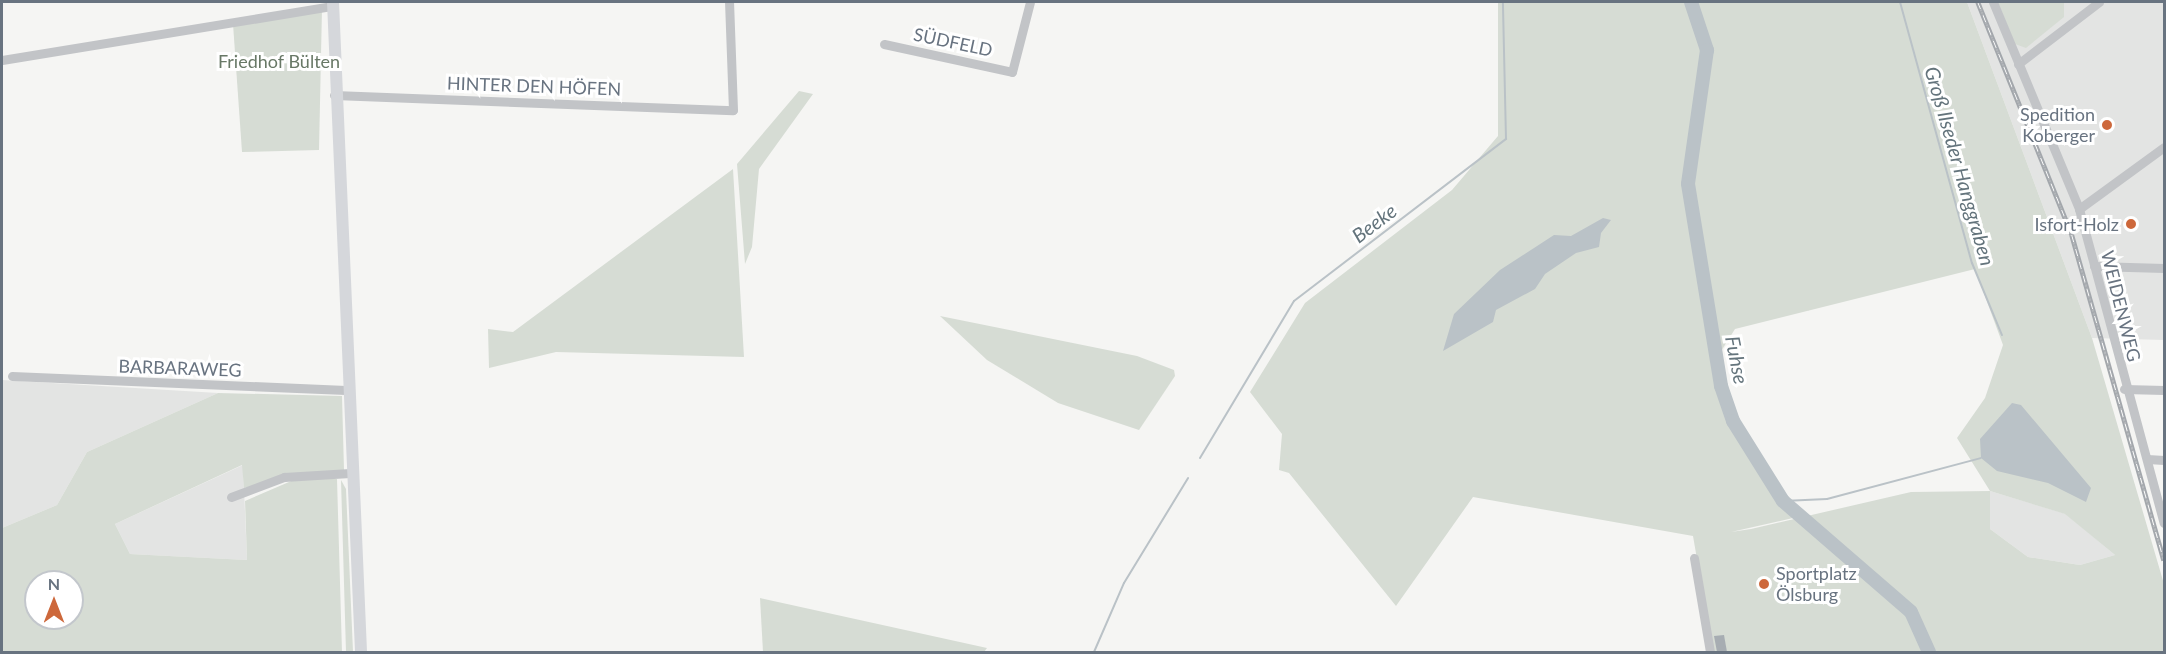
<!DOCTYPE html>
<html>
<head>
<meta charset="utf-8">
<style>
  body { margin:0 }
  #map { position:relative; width:2166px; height:654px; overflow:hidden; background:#f5f5f3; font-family:Lato,sans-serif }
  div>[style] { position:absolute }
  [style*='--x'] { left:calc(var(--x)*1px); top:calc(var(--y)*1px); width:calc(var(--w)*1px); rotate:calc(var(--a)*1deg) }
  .built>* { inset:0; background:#e3e4e3 }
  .green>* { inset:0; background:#d6dcd4 }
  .water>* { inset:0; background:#bac2c7 }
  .stream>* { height:2px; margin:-1px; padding:0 1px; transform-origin:1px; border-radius:1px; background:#bac2c7 }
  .river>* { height:14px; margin:-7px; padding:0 7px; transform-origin:7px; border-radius:7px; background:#bac2c7 }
  .building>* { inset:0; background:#a7adb2 }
  .street>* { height:9px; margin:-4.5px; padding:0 4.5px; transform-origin:4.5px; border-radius:4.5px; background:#c2c4c7 }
  .secondary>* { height:12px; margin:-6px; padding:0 6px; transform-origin:6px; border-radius:6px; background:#d5d7db }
  .rail>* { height:4.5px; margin-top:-2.25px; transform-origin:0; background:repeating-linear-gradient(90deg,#fff 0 7px,#a3a7ac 0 14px); box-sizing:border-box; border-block:2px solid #a3a7ac }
  .dots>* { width:16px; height:16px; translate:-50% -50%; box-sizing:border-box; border:3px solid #fff; border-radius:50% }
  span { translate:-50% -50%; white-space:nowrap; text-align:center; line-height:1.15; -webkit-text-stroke:6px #fff; paint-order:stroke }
  .street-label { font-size:18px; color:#687380 }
  .park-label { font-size:18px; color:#687866 }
  .poi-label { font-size:18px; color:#687380 }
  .right { translate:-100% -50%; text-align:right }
  .left { translate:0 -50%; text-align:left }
  .water-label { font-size:20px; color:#64747c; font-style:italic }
  .frame { position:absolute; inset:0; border:3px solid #687380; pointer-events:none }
  .north { position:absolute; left:24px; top:570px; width:60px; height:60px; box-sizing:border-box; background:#fff; border:2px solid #c3c7cc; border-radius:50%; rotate:0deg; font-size:16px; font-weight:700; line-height:24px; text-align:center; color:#687380 }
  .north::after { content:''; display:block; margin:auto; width:21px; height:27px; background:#cd683b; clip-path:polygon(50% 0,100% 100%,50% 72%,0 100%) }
</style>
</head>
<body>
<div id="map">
  <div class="built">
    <div style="clip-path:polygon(1967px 2px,2164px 2px,2164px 340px,2092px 338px)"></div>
    <div style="clip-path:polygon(2px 380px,218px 393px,87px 452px,57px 505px,2px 528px)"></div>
    <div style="clip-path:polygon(243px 465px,247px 560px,130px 554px,115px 524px)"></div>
    <div style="clip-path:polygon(1990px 491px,2066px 514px,2115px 555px,2080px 565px,2028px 557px,1990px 529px)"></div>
  </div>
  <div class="green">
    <div style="clip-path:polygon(evenodd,1498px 2px,1967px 2px,2092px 338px,2164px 584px,2164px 652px,1713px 652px,1693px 536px,1473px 497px,1396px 606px,1289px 473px,1279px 470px,1282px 434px,1250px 392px,1305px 303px,1452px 190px,1498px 136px,1498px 2px,1975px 269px,2003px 345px,1985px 398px,1957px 438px,1990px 491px,1911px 492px,1751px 529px,1731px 532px,1793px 518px,1752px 462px,1716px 388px,1713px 364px,1735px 329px,1975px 269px,1498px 2px,1990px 491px,2065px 514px,2115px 555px,2080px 565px,2028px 557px,1990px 529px,1990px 491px)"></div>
    <div style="clip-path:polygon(1998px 2px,2064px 2px,2064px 17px,2026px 48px,2015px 44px)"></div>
    <div style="clip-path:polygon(322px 8px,319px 150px,242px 152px,233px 24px)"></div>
    <div style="clip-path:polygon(799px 91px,813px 94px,759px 169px,752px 247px,745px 264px,737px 164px)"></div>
    <div style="clip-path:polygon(733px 169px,744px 357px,556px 352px,489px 368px,488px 329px,513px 332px)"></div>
    <div style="clip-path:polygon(940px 316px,1137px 356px,1174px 370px,1175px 376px,1139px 430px,1058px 403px,987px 360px)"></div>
    <div style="clip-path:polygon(evenodd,218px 393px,342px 396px,344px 470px,244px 488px,242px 465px,115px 524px,130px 554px,247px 560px,245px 501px,296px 479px,337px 479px,342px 652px,2px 652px,2px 528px,57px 505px,87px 452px,218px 393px,36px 582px,72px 582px,72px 618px,36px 618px,36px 582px)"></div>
    <div style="clip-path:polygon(341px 480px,346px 489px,353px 652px,346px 652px)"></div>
    <div style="clip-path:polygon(760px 598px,987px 648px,984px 652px,763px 652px)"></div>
  </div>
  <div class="water">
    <div style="clip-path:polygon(1603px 218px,1611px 220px,1601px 233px,1599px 247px,1576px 253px,1545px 274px,1535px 289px,1496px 310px,1493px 322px,1443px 351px,1454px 314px,1500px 270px,1554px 235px,1571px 236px)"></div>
    <div style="clip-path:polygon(2012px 403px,2021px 405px,2091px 488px,2086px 502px,2048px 483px,1997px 471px,1981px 458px,1980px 439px)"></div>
  </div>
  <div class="stream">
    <div style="--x:1900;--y:2;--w:271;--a:74.6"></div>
    <div style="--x:1972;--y:263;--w:78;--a:67.4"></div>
    <div style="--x:1200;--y:458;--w:183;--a:-59.1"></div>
    <div style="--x:1294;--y:301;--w:267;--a:-37.4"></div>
    <div style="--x:1506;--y:139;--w:137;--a:-91.3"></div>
    <div style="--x:1783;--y:501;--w:44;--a:-2.6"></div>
    <div style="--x:1827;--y:499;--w:159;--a:-14.9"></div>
    <div style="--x:1094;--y:652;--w:75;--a:-66.5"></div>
    <div style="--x:1124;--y:583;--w:123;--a:-58.6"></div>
  </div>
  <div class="river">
    <div style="--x:1691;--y:2;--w:51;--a:71.6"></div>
    <div style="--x:1707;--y:50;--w:135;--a:98.1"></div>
    <div style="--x:1688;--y:184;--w:205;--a:80.7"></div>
    <div style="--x:1721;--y:386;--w:37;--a:71"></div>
    <div style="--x:1733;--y:421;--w:94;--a:58"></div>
    <div style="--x:1783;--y:501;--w:169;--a:40.9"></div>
    <div style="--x:1911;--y:612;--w:44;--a:65.8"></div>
  </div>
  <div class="building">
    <div style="clip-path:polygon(1724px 635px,1727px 652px,1717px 652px,1714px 636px)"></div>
  </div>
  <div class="street">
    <div style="--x:1993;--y:2;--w:224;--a:67.4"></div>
    <div style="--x:2079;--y:209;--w:325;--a:74.9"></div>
    <div style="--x:884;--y:44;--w:131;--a:12.3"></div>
    <div style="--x:1012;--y:72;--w:72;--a:-75.6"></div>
    <div style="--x:2;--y:60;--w:335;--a:-9.3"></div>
    <div style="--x:2018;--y:64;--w:102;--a:-37.4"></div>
    <div style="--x:334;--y:95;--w:399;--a:2.2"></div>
    <div style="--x:733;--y:110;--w:108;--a:-92.1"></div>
    <div style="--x:2079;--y:209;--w:105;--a:-36.1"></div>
    <div style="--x:2094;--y:266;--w:70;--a:1.6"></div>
    <div style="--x:12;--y:376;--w:334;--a:2.4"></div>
    <div style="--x:2124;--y:389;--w:40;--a:1.4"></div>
    <div style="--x:2147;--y:459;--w:17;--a:3"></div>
    <div style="--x:231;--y:497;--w:57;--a:-20.7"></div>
    <div style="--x:284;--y:477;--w:66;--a:-3.5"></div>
    <div style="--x:1694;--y:558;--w:95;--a:80.3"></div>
  </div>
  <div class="secondary">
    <div style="--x:333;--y:2;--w:651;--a:87.53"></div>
  </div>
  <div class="rail">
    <div style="--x:1978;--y:2;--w:251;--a:68"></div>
    <div style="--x:2072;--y:235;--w:338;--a:74.2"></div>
  </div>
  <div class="dots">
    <div style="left:2107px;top:125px;background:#cd683b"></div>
    <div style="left:2131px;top:224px;background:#cd683b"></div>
    <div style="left:1764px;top:584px;background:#cd683b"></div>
  </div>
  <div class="street-label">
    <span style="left:953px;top:42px;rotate:12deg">SÜDFELD</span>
    <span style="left:534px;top:86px;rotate:2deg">HINTER DEN HÖFEN</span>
    <span style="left:2121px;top:306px;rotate:76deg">WEIDENWEG</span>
    <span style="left:180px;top:368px;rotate:2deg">BARBARAWEG</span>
  </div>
  <div class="park-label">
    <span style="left:279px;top:61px">Friedhof Bülten</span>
  </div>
  <div class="poi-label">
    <span class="right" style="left:2095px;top:125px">Spedition<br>Koberger</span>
    <span class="right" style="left:2119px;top:224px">Isfort-Holz</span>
    <span class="left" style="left:1776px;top:584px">Sportplatz<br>Ölsburg</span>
  </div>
  <div class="water-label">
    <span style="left:1960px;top:166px;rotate:74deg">Groß Ilseder Hanggraben</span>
    <span style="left:1374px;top:223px;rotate:-37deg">Beeke</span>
    <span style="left:1737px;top:360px;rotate:79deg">Fuhse</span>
  </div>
  <div class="frame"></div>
  <div class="north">N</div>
</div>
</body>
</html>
